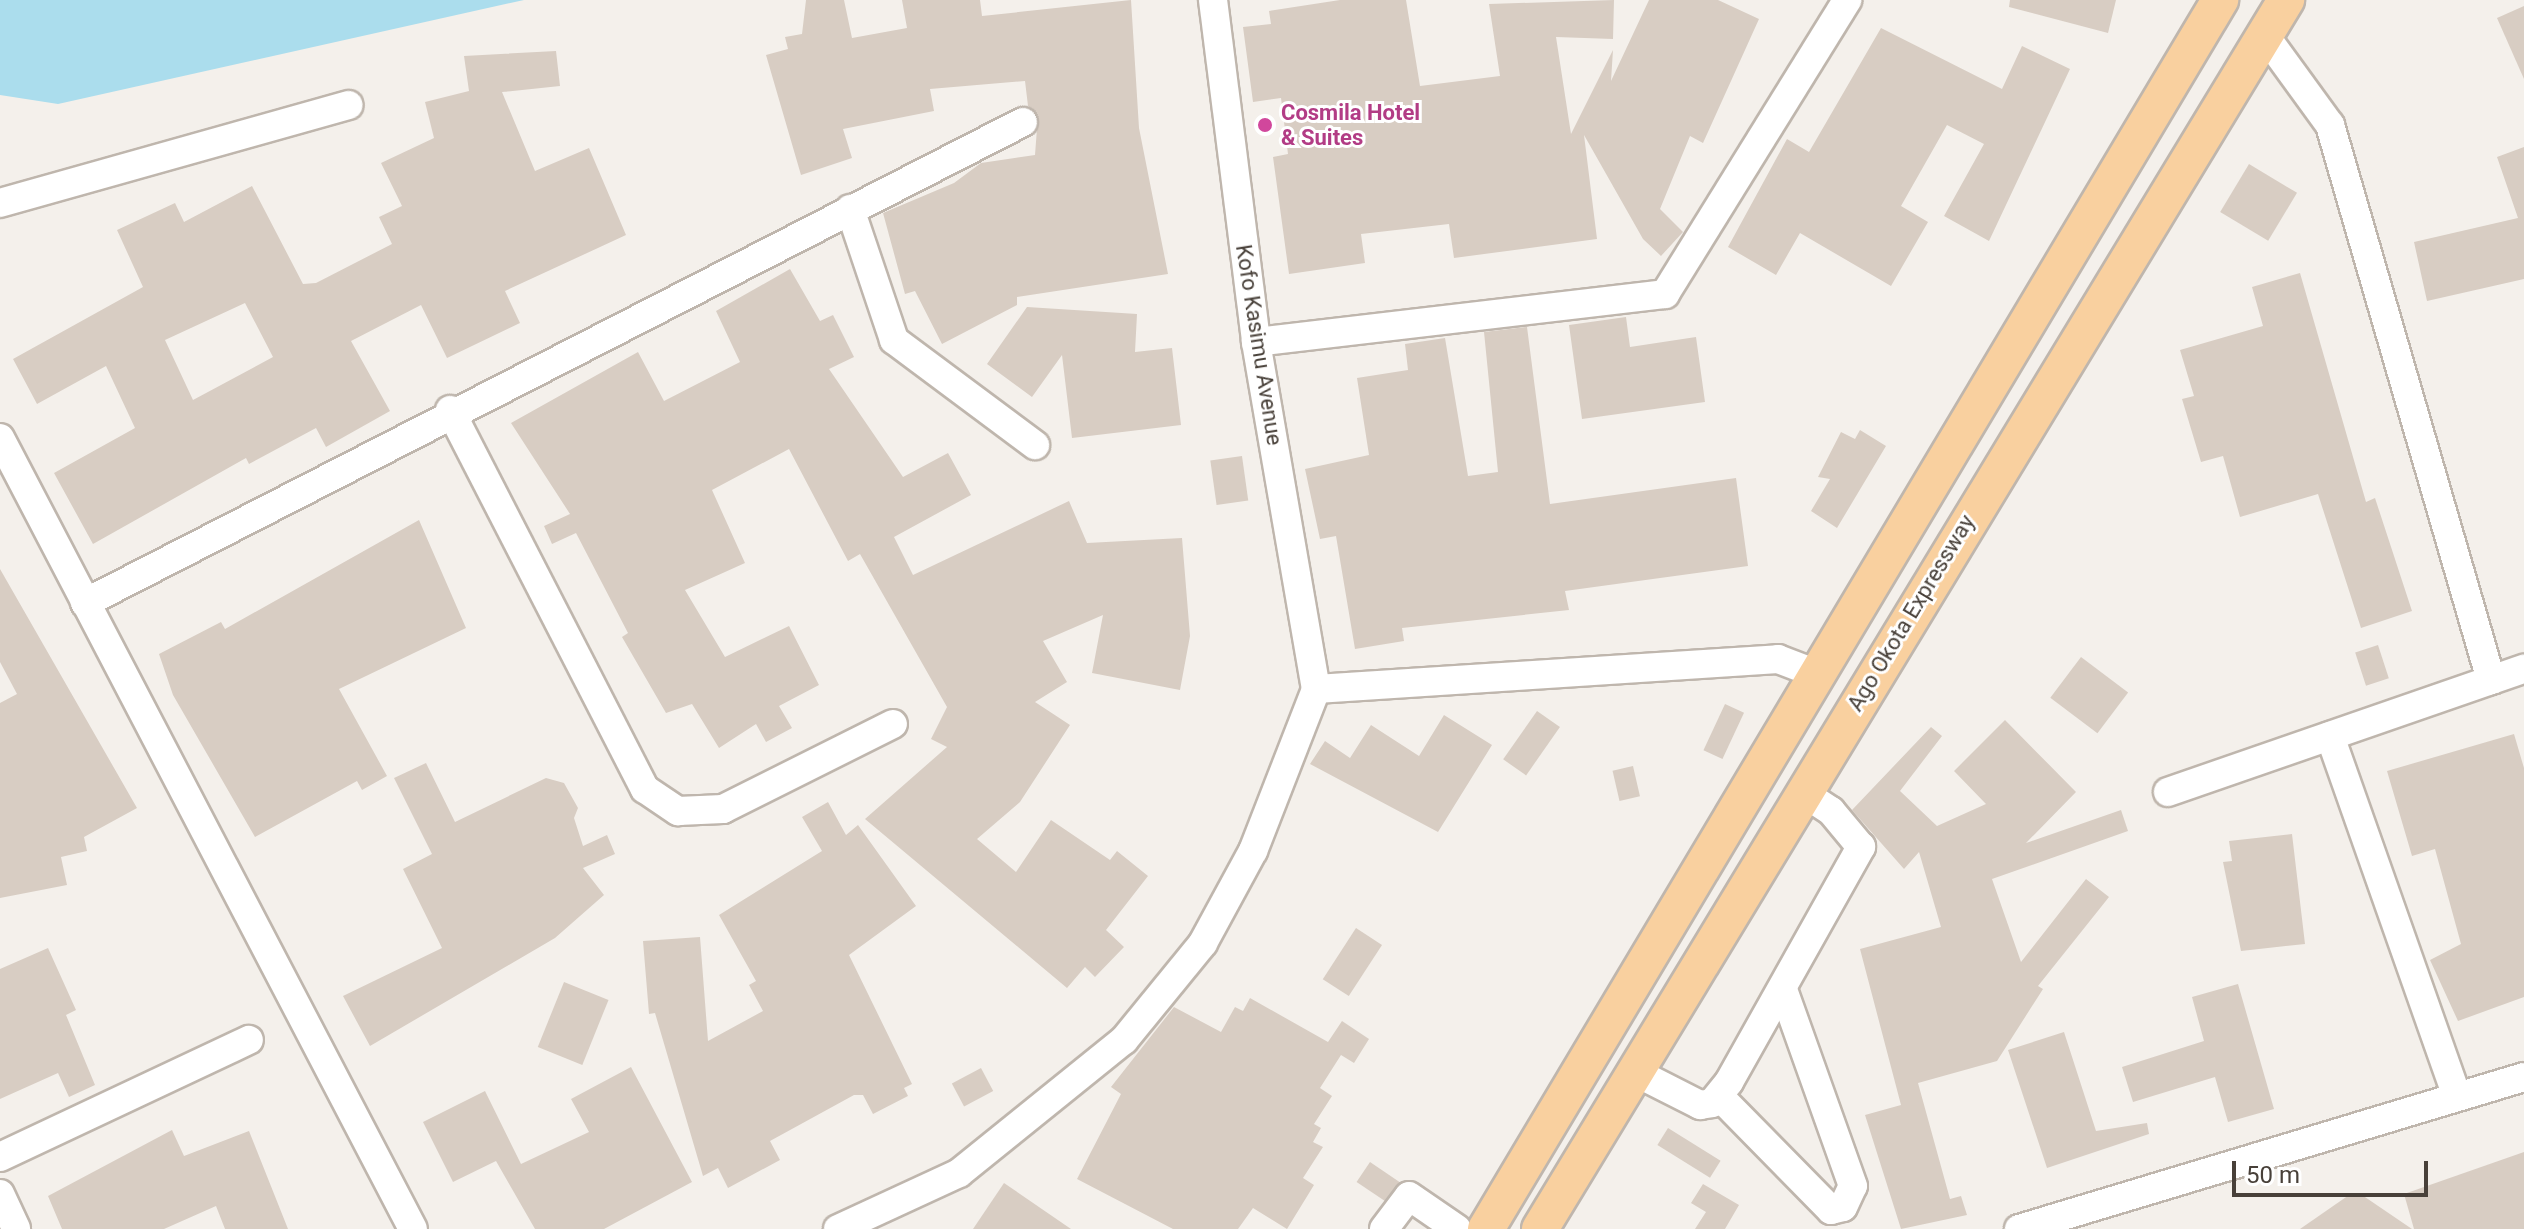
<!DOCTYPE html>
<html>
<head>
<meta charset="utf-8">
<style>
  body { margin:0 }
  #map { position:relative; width:2524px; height:1229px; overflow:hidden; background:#f4f0eb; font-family:Roboto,sans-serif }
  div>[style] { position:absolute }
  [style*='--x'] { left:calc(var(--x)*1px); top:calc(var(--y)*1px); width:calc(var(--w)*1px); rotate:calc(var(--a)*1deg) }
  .water>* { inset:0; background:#abdded }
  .building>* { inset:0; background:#d8cdc3; transform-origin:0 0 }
  .roads { filter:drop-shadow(2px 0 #bfb6ad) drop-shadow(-2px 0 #bfb6ad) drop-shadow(0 2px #bfb6ad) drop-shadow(0 -2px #bfb6ad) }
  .minor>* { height:28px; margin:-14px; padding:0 14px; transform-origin:14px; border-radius:14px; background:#fff }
  .major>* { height:36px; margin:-18px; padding:0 18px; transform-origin:18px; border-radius:18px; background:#f9d09f }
  .dots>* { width:22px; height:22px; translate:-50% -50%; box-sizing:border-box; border:4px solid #fff; border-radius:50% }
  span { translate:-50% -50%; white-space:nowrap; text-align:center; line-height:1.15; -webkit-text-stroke:6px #fff; paint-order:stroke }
  .hotel-label { font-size:22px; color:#b23c85; font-weight:700 }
  .left { translate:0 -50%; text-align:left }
  .street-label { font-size:22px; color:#484039 }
  .scale { position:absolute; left:2232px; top:1161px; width:196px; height:36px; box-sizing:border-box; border:4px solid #484039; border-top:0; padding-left:10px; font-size:24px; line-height:28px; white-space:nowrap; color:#484039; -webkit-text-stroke:6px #fff; paint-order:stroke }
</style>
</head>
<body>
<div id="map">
  <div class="water">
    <div style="clip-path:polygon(0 0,524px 0,58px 104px,0 95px)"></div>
  </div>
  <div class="building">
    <div style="clip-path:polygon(806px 0,844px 0,852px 38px,907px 28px,902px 0,980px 0,982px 16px,1131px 0,1139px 128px,1168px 274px,1017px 297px,1017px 305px,942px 344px,915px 291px,905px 294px,883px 213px,954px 183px,981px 163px,1035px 155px,1038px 115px,1028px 106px,1025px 81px,930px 89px,934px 111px,843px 129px,852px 158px,801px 175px,766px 55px,788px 49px,785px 37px,802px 34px)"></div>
    <div style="clip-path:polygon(1340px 0,1406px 0,1420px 86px,1500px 76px,1489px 4px,1614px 0,1613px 39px,1556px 37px,1571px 134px,1613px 50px,1611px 81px,1649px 0,1718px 0,1759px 19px,1703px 143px,1690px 136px,1660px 209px,1683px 232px,1661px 256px,1643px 239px,1584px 135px,1597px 239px,1454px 258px,1449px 224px,1361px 234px,1365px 263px,1289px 274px,1273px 157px,1288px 154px,1281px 98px,1253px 102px,1243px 27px,1271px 24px,1269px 11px)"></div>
    <div style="clip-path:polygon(2010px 0,2116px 0,2108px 33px,2009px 7px)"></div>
    <div style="clip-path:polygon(2524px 6px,2524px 79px,2497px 18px)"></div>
    <div style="clip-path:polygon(1881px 28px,2002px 89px,2022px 46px,2070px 69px,1989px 241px,1944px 216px,1984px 144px,1947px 125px,1901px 206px,1928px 222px,1891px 286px,1800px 233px,1776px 275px,1728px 247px,1787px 139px,1809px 152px)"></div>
    <div style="clip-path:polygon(evenodd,556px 51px,560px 86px,502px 92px,535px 171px,589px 148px,626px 235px,505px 291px,520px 323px,447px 358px,421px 305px,351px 341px,390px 411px,326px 447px,316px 428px,249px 464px,246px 458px,93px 544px,54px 473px,135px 428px,106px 366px,37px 404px,13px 359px,143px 287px,117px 230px,175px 203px,184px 222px,252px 186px,303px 284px,316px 283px,392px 244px,379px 217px,402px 206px,381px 163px,434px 138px,425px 102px,469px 91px,464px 56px,556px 51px,245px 303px,273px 357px,193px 400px,165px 340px,245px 303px)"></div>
    <div style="clip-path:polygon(2524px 147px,2524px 279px,2427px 301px,2414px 242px,2518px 218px,2497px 157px)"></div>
    <div style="left:2249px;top:164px;width:56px;height:56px;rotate:31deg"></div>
    <div style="clip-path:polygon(790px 269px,820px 321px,833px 315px,854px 357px,829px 369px,903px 477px,948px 453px,971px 495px,894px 537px,913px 575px,1069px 501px,1087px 543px,1182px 538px,1190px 636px,1180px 690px,1092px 673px,1103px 615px,1043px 641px,1067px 682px,1035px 702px,1070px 725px,1020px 802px,977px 839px,1016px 872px,1051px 820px,1110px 860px,1117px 851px,1148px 876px,1106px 930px,1124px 947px,1095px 977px,1085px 967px,1067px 988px,865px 819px,947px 747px,931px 739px,947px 707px,860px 554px,848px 561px,789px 449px,712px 490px,745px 563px,685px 590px,725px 657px,789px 626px,819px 685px,779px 706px,792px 728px,766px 742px,756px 724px,719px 748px,692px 704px,666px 713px,622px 637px,628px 633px,576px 533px,552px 544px,544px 526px,570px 514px,511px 423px,638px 352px,664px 401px,740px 362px,716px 311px)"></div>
    <div style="clip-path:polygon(2300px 273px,2366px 502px,2375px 498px,2412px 611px,2361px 628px,2318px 494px,2240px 517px,2223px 456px,2201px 462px,2182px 399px,2194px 396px,2180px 350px,2263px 326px,2252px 287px)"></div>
    <div style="clip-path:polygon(1027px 307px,1137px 314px,1135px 352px,1172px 348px,1181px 425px,1072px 438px,1062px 355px,1032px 397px,987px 364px)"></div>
    <div style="clip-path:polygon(1626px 317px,1630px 347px,1696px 337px,1705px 402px,1582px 419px,1569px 325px)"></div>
    <div style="clip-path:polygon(1527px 327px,1550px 504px,1736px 478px,1748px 566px,1565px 591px,1569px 610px,1402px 628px,1404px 641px,1355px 649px,1336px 536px,1320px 539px,1305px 469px,1369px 455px,1357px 378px,1408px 370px,1405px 344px,1445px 338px,1468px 476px,1498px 472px,1484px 332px)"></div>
    <div style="clip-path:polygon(1860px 430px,1886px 446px,1837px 528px,1811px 511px,1830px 479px,1818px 477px,1841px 432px,1855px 439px)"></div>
    <div style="left:1242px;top:456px;width:45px;height:32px;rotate:82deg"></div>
    <div style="clip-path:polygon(419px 520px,466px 628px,339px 689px,387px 776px,362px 790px,357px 781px,255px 837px,173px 695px,159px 654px,221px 622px,225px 629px)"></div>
    <div style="clip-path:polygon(0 569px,137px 808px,84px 837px,87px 851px,61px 857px,67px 885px,0 898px,0 703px,17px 694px,0 662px)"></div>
    <div style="left:2378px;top:645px;width:35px;height:24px;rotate:72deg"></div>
    <div style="left:2081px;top:657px;width:59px;height:51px;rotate:37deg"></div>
    <div style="left:1725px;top:704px;width:21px;height:51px;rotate:25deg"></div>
    <div style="left:1537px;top:711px;width:28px;height:59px;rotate:35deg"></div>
    <div style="clip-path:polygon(1444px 715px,1492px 745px,1438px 832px,1310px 764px,1325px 741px,1350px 758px,1371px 725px,1419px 756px)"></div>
    <div style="clip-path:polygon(2005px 720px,2076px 792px,2026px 843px,2121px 810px,2128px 831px,1992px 879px,2021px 962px,2086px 879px,2109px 897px,2038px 986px,2043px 989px,1997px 1061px,1918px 1083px,1950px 1199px,1961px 1196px,1967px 1215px,1901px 1229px,1865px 1115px,1901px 1105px,1860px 949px,1941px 927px,1919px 852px,1904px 869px,1852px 810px,1931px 727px,1942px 736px,1900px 791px,1937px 826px,1986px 804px,1954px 771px)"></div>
    <div style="clip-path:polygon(2514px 734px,2524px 768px,2524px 997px,2458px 1021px,2430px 960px,2461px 944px,2435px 849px,2412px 856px,2387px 771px)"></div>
    <div style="clip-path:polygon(426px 763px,455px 822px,546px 778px,564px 783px,578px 808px,574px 818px,583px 846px,607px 835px,615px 854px,583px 868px,604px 895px,555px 938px,370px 1046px,343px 996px,442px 948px,403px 869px,432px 854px,394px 778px)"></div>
    <div style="left:1633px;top:766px;width:31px;height:21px;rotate:77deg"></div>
    <div style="clip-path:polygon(828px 802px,846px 835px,858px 825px,916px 906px,849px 955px,912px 1084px,904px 1088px,908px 1096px,873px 1114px,863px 1095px,854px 1095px,770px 1141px,780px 1160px,728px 1188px,718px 1168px,703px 1176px,655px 1013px,649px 1014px,643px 941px,700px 937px,708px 1041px,763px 1011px,749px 985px,756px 981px,719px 915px,822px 851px,802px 817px)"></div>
    <div style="clip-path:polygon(2292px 834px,2305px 944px,2241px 951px,2223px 862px,2232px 861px,2229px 841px)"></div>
    <div style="left:1356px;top:928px;width:31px;height:61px;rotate:33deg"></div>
    <div style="clip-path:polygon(48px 948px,76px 1010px,66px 1015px,95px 1085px,69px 1097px,58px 1073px,0 1099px,0 969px)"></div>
    <div style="left:564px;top:982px;width:48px;height:70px;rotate:22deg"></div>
    <div style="clip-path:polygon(2238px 984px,2274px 1109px,2228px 1122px,2215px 1077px,2133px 1102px,2122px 1067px,2204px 1041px,2192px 997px)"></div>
    <div style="clip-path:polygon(1250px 998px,1328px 1042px,1342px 1021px,1369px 1039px,1354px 1063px,1341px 1055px,1320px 1088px,1332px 1096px,1314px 1124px,1321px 1128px,1313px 1142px,1323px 1147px,1303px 1178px,1314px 1185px,1287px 1229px,1253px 1208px,1238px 1229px,1173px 1229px,1077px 1179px,1121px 1094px,1111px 1087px,1174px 1007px,1221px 1032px,1235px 1007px,1243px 1011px)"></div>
    <div style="clip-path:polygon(2064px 1032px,2096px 1131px,2147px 1123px,2149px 1134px,2047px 1168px,2008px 1050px)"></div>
    <div style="clip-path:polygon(631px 1067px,692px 1182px,604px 1229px,535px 1229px,496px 1161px,453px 1182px,423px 1122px,485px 1091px,521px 1164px,589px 1132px,571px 1099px)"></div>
    <div style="left:981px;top:1068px;width:26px;height:33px;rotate:62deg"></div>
    <div style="left:1668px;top:1128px;width:62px;height:20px;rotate:32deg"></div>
    <div style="clip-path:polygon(172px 1130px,184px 1156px,249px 1131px,288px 1229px,225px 1229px,216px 1206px,164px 1229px,62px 1229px,48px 1196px)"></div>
    <div style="clip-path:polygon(2524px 1152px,2524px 1229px,2414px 1229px,2404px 1194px)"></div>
    <div style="left:1370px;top:1162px;width:36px;height:24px;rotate:34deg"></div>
    <div style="clip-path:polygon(1004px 1183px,1071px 1229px,973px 1229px)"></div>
    <div style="clip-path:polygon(1703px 1184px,1739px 1205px,1725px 1229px,1695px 1229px,1706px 1212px,1691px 1203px)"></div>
    <div style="clip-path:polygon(2349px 1195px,2362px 1195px,2412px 1229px,2300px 1229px)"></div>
  </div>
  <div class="roads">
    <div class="minor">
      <div style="--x:1213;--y:0;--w:345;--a:82.8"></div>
      <div style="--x:1256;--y:342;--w:352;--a:80.2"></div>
      <div style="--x:2266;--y:37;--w:109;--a:54"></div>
      <div style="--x:2330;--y:125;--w:578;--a:73.82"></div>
      <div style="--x:0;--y:203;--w:362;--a:-15.7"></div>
      <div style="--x:850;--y:209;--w:138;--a:71.4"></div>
      <div style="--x:894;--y:340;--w:176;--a:36.7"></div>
      <div style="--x:1256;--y:342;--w:412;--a:-6.7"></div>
      <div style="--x:1665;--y:294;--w:346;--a:-58.2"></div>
      <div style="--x:450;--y:410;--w:426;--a:62.8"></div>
      <div style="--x:645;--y:789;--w:40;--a:34"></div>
      <div style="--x:678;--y:811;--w:45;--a:-2.5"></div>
      <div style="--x:723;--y:809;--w:190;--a:-26.6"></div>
      <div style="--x:0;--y:438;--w:892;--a:62.43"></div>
      <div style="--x:85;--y:603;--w:1054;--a:-27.15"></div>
      <div style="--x:2330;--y:736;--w:380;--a:70.6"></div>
      <div style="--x:2168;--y:792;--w:377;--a:-19.1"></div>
      <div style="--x:1637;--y:1073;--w:71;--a:26.9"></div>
      <div style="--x:1700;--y:1105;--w:12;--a:-9"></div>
      <div style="--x:1712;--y:1103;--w:27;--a:-51"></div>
      <div style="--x:1729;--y:1082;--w:270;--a:-60.7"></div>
      <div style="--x:1861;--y:847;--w:47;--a:-129.8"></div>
      <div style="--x:1831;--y:811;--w:31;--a:-147"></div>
      <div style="--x:1719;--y:1096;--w:160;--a:45.5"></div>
      <div style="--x:1831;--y:1210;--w:12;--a:-14"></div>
      <div style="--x:1843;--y:1207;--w:23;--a:-65"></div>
      <div style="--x:1853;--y:1186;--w:209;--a:-109.6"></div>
      <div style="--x:0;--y:1157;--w:275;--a:-25.2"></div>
      <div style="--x:0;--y:1194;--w:38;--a:65"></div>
      <div style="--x:838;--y:1229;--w:133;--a:-24.8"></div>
      <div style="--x:959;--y:1173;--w:212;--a:-38.9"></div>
      <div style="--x:1124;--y:1040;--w:125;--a:-50.8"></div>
      <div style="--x:1203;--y:943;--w:105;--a:-61.5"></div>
      <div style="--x:1253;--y:851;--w:174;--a:-68.7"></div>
      <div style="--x:1316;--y:689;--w:463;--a:-3.7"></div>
      <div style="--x:1778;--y:659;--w:42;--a:21"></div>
      <div style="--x:1384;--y:1229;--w:41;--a:-52.9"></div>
      <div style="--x:1409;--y:1196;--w:58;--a:34.5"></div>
      <div style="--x:2019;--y:1229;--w:527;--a:-16.75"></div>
    </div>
    <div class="major">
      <div style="--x:1486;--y:1229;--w:1432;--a:-59.15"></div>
      <div style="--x:1540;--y:1229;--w:1438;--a:-58.74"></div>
    </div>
  </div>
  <div class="dots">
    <div style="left:1265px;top:125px;background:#d1479c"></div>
  </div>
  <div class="hotel-label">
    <span class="left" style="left:1281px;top:125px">Cosmila Hotel<br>&amp; Suites</span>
  </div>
  <div class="street-label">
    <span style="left:1259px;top:345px;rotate:81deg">Kofo Kasimu Avenue</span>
    <span style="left:1911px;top:613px;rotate:-59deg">Ago Okota Expressway</span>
  </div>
  <div class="scale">50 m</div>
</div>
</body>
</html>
